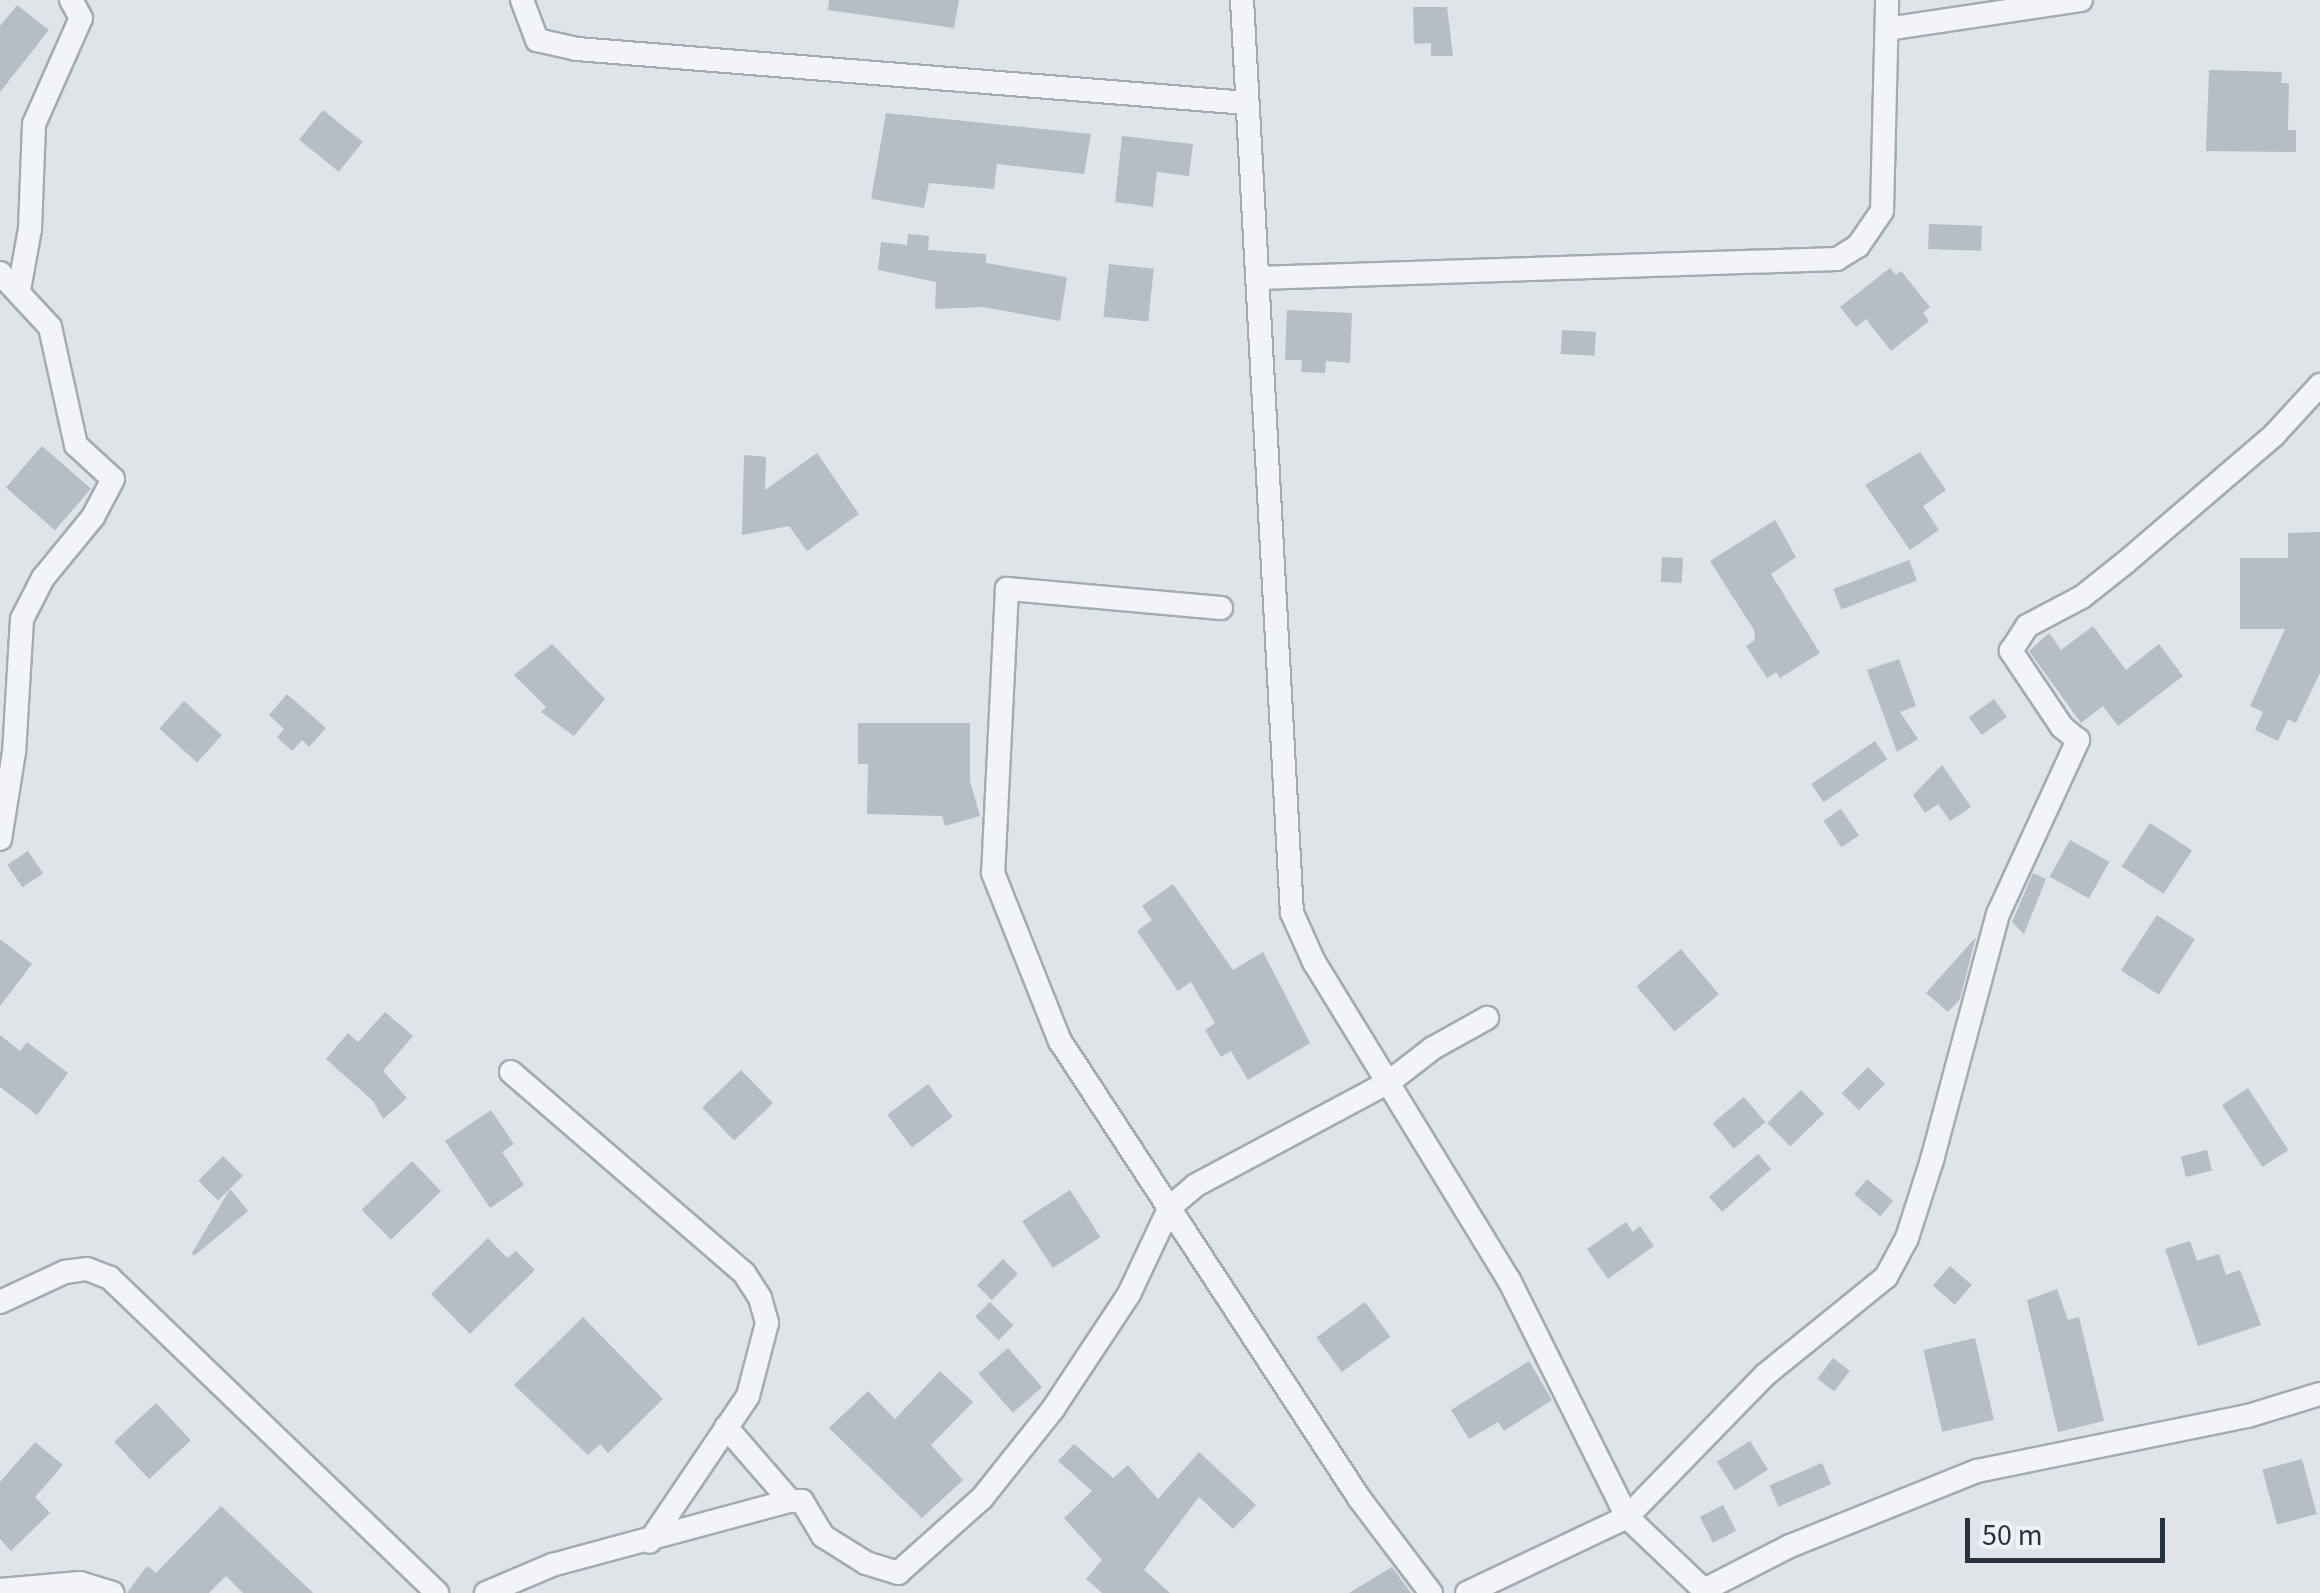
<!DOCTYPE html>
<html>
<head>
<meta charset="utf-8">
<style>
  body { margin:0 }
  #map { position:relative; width:2320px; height:1593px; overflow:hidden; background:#dfe4e9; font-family:"Source Sans 3",sans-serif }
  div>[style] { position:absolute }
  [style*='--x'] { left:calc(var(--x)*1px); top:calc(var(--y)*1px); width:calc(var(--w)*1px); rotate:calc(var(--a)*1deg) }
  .building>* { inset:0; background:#b6bdc6; transform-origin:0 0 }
  .roads { filter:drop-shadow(2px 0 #a4abb3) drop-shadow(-2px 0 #a4abb3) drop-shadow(0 2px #a4abb3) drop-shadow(0 -2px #a4abb3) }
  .street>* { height:22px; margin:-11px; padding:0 11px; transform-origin:11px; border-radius:11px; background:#f2f4f7 }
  span { translate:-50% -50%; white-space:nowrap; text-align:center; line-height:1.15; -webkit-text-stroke:10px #eff3f6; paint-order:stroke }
  .scale { position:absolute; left:1965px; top:1518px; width:200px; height:45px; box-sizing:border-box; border:5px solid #283241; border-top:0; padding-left:12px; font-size:30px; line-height:35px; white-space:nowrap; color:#283241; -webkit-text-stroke:8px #eff3f6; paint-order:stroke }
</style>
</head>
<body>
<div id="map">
  <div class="building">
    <div style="clip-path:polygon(829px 0,959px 0,954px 28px,828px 10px)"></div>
    <div style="clip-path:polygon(17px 5px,49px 30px,0 92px,0 26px)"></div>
    <div style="clip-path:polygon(1413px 7px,1447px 7px,1453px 56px,1431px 56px,1431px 43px,1414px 44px)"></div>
    <div style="clip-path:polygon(2209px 70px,2282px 72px,2281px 83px,2289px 83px,2288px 130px,2296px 130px,2296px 152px,2206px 151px)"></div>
    <div style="left:323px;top:110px;width:51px;height:38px;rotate:39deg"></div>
    <div style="clip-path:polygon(886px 113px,1091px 134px,1084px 174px,997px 164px,994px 189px,929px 183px,924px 208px,871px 199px)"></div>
    <div style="clip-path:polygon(1122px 136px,1193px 144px,1189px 176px,1157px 172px,1153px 207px,1115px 202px)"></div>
    <div style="left:1929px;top:224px;width:53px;height:25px;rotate:2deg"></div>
    <div style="clip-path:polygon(908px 234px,929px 236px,928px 250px,986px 254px,986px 263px,1067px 277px,1060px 321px,983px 307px,935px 309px,936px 282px,878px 270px,881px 242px,907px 245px)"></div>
    <div style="left:1109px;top:264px;width:45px;height:53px;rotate:6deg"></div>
    <div style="clip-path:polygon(1890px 268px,1896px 275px,1901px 271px,1930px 307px,1923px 313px,1929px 321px,1891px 351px,1866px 319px,1856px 327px,1840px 307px)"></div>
    <div style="clip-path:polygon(1287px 310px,1352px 313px,1350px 363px,1326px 361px,1325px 373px,1301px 372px,1302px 360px,1285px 360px)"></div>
    <div style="left:1562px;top:330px;width:34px;height:24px;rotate:3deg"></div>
    <div style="left:42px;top:446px;width:65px;height:55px;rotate:41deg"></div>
    <div style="clip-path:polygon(1920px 452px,1946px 490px,1923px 506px,1939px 530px,1910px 550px,1865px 485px)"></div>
    <div style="clip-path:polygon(817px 453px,859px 514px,807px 551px,789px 526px,742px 535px,744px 455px,766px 457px,765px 490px)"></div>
    <div style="clip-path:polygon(1775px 520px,1796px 557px,1771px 574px,1820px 653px,1780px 678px,1776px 672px,1767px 678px,1746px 646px,1755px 640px,1754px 630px,1710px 561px)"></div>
    <div style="clip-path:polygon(2320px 532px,2320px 673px,2296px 723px,2288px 719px,2278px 741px,2255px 730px,2263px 712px,2250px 706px,2285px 629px,2240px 629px,2240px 558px,2288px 558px,2288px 533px)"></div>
    <div style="left:1662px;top:557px;width:21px;height:25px;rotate:3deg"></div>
    <div style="left:1909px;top:560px;width:22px;height:81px;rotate:69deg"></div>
    <div style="clip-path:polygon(2093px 626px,2126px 670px,2159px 644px,2183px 676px,2118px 726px,2103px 706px,2081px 723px,2029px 651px,2049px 633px,2061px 650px)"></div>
    <div style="clip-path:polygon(552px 644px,605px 699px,574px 736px,541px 712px,546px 707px,514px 675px)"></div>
    <div style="clip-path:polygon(1899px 659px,1916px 706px,1900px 712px,1918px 739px,1897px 752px,1867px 670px)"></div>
    <div style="clip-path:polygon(287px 694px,326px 728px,309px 747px,302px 740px,292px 751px,277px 737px,284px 729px,269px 715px)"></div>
    <div style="left:1994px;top:699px;width:22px;height:31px;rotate:54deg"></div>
    <div style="left:184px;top:701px;width:51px;height:37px;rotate:42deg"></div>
    <div style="clip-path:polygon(858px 723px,970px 723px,970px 781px,980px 816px,945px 826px,942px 816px,867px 814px,868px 764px,858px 764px)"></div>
    <div style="left:1875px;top:741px;width:22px;height:77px;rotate:56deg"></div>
    <div style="clip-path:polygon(1942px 765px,1971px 807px,1950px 821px,1938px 804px,1925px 813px,1913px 795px)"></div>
    <div style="left:1841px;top:809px;width:32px;height:21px;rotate:56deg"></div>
    <div style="left:2150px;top:823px;width:50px;height:52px;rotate:33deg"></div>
    <div style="left:2070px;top:840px;width:45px;height:42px;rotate:29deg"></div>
    <div style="left:28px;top:851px;width:27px;height:25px;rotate:56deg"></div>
    <div style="clip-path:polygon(2033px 873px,2046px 879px,2024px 934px,2012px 922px)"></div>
    <div style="clip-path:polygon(1173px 884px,1233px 970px,1263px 952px,1310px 1043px,1248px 1080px,1231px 1051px,1221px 1057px,1205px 1030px,1215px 1023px,1191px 982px,1178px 991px,1137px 931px,1152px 920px,1142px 906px)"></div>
    <div style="left:2157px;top:915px;width:45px;height:66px;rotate:33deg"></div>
    <div style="clip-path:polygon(1976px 937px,1960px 999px,1948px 1012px,1926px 993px)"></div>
    <div style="clip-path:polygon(0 939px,32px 964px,0 1006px)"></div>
    <div style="left:1681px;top:949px;width:59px;height:58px;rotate:50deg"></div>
    <div style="clip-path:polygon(385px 1012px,413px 1036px,383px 1071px,407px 1098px,383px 1119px,373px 1101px,326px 1059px,348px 1033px,358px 1042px)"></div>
    <div style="clip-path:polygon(0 1035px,20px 1051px,27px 1042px,68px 1073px,37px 1115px,0 1087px)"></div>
    <div style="left:1868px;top:1067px;width:24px;height:37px;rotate:45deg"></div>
    <div style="left:741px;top:1070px;width:46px;height:54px;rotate:46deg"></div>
    <div style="left:928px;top:1084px;width:41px;height:51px;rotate:53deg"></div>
    <div style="left:2248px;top:1088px;width:74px;height:31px;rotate:57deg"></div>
    <div style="left:1801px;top:1090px;width:33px;height:47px;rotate:46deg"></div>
    <div style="left:1744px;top:1097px;width:33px;height:41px;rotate:50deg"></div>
    <div style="clip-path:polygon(491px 1110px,514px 1144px,502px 1152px,524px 1185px,490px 1208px,445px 1141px)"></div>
    <div style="left:2207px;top:1150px;width:21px;height:27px;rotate:76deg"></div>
    <div style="left:1758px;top:1154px;width:20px;height:65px;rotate:49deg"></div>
    <div style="left:223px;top:1156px;width:28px;height:35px;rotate:45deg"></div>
    <div style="left:412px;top:1161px;width:42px;height:70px;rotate:46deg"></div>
    <div style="left:1867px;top:1179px;width:34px;height:20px;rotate:40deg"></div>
    <div style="clip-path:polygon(230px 1189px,248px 1211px,194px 1256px,192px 1253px)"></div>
    <div style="left:1070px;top:1190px;width:56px;height:57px;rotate:57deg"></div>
    <div style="clip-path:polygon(1626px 1222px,1633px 1232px,1640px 1226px,1654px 1246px,1608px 1279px,1587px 1249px)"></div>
    <div style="clip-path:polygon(488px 1238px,507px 1258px,516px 1251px,535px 1270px,470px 1334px,431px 1294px)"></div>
    <div style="clip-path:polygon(2190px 1241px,2197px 1261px,2219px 1254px,2226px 1275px,2240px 1270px,2261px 1325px,2198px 1346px,2165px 1249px)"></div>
    <div style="left:1003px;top:1259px;width:21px;height:37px;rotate:45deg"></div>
    <div style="left:1950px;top:1266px;width:29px;height:26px;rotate:41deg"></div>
    <div style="clip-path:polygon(2057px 1289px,2068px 1320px,2079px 1317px,2104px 1421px,2058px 1432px,2027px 1300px)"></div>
    <div style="left:990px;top:1302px;width:33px;height:21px;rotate:45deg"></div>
    <div style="left:1365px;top:1302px;width:43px;height:60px;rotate:54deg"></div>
    <div style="clip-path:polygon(583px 1317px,663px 1399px,608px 1453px,600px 1444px,588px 1455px,514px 1385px)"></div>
    <div style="left:1975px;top:1338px;width:84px;height:53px;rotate:77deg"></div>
    <div style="left:1008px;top:1348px;width:52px;height:39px;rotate:49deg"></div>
    <div style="left:1833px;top:1358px;width:21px;height:26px;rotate:37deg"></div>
    <div style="clip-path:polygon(1529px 1361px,1552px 1400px,1504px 1431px,1498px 1422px,1469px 1439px,1451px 1410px)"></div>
    <div style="clip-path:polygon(940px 1371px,973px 1402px,931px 1445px,963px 1480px,922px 1518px,829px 1428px,868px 1391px,895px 1419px)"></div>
    <div style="left:156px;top:1403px;width:51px;height:57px;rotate:47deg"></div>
    <div style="left:1750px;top:1441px;width:34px;height:39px;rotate:58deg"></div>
    <div style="clip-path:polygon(35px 1442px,63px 1465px,35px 1497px,50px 1513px,11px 1551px,0 1539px,0 1482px)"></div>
    <div style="clip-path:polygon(1074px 1444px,1113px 1478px,1128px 1465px,1158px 1499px,1199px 1452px,1256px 1505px,1233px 1529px,1199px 1497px,1144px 1570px,1170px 1593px,1102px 1593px,1086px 1579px,1102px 1560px,1064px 1518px,1092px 1491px,1058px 1461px)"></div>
    <div style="left:2302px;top:1459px;width:57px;height:41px;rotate:75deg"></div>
    <div style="left:1822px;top:1463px;width:23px;height:57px;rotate:67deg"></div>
    <div style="left:1723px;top:1505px;width:29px;height:26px;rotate:63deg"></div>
    <div style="clip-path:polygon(221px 1506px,313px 1593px,243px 1593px,226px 1576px,209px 1593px,127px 1593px,147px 1566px,156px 1573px)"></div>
    <div style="clip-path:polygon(1392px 1567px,1411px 1593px,1349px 1593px)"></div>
  </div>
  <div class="roads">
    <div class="street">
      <div style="--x:522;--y:0;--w:43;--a:69.4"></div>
      <div style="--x:537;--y:40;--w:41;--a:12.7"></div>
      <div style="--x:577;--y:49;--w:672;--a:4.61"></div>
      <div style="--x:1242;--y:0;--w:914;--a:86.87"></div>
      <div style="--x:1292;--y:913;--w:54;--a:65.8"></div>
      <div style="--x:1314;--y:962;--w:373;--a:58.5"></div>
      <div style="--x:1509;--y:1280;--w:265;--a:63.5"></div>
      <div style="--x:1627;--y:1517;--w:110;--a:43.5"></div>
      <div style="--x:1887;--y:29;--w:196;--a:-8.5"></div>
      <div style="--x:0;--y:273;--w:74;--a:47.2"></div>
      <div style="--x:50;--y:327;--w:121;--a:77.6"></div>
      <div style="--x:76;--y:445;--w:50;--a:42.6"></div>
      <div style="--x:113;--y:479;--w:43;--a:117.8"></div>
      <div style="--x:93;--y:517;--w:79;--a:129.3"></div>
      <div style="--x:43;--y:578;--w:46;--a:117.1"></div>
      <div style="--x:22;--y:619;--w:133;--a:93.4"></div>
      <div style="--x:14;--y:752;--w:88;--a:99.1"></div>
      <div style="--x:1258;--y:278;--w:579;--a:-1.88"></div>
      <div style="--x:1837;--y:259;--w:25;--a:-32"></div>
      <div style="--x:1858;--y:246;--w:42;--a:-55.6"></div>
      <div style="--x:1882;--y:211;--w:211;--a:-88.6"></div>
      <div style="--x:19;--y:290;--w:62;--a:-79.8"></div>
      <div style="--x:30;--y:229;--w:105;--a:-87.8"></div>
      <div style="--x:34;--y:124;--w:116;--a:-66.1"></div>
      <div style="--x:81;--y:18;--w:21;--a:-119"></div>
      <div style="--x:1221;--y:608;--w:215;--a:-174.9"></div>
      <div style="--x:1007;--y:589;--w:284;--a:92.8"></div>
      <div style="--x:993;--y:873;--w:181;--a:68.3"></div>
      <div style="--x:1060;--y:1041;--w:546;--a:56.8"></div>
      <div style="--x:1359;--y:1498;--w:119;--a:52.8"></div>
      <div style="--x:511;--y:1072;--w:308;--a:40.8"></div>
      <div style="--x:744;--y:1273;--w:30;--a:57"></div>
      <div style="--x:760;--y:1298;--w:26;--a:74"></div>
      <div style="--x:767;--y:1323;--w:75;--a:104.6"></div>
      <div style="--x:748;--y:1396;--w:176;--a:124.1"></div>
      <div style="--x:0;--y:1302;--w:72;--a:-24.8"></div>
      <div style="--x:65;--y:1272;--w:22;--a:-8"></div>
      <div style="--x:87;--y:1269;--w:25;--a:21"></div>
      <div style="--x:110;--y:1278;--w:454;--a:43.9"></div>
      <div style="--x:726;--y:1427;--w:98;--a:49.1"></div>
      <div style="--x:0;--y:1590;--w:80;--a:-5"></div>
      <div style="--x:80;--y:1583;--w:34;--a:17"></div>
      <div style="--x:1704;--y:1590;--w:97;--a:-27.1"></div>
      <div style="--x:1790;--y:1546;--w:201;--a:-21.9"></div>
      <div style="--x:1977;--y:1471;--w:277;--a:-11.5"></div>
      <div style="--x:2248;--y:1416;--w:75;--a:-17"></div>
      <div style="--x:486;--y:1593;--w:72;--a:-23"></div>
      <div style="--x:552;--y:1565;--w:246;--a:-15.1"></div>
      <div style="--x:790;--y:1501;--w:12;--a:0"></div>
      <div style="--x:802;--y:1501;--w:41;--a:59"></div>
      <div style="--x:823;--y:1536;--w:51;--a:32.1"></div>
      <div style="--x:866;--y:1563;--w:34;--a:17"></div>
      <div style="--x:898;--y:1573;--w:113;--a:-41.8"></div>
      <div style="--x:982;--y:1498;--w:114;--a:-51.4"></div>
      <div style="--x:1053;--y:1409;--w:138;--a:-56.5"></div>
      <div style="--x:1129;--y:1294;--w:96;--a:-64.8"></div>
      <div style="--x:1170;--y:1207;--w:34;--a:-40"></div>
      <div style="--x:1196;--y:1185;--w:219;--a:-28.1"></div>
      <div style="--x:1389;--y:1082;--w:56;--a:-37.7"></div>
      <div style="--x:1433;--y:1048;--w:62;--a:-29.1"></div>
      <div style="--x:1467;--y:1593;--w:177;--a:-25.4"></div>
      <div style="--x:1627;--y:1517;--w:198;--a:-45.8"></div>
      <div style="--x:1765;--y:1375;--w:156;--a:-39"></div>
      <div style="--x:1886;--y:1277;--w:44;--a:-61.7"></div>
      <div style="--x:1907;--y:1238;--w:82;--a:-72.2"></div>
      <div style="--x:1932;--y:1160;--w:255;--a:-75"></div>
      <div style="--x:1998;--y:914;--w:192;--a:-65.3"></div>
      <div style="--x:2078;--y:740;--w:21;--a:-141"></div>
      <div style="--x:2062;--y:727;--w:92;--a:-123.9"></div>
      <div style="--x:2011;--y:651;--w:30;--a:-57"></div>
      <div style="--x:2027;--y:626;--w:62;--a:-27.8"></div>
      <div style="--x:2082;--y:597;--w:56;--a:-38.5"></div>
      <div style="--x:2126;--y:562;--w:195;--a:-40.6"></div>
      <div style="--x:2274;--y:435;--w:68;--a:-47.4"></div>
    </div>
  </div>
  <div class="scale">50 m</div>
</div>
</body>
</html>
